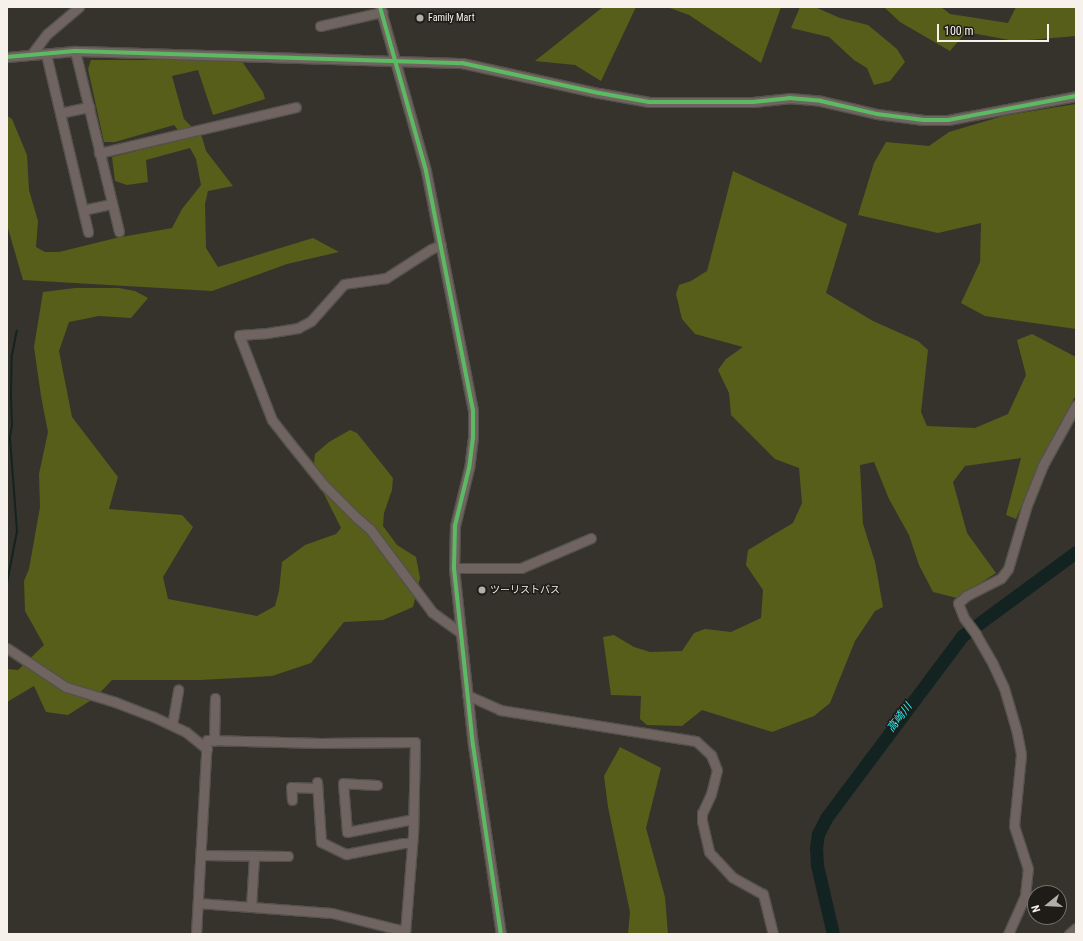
<!DOCTYPE html>
<html>
<head>
<meta charset="utf-8">
<style>
  body { margin:0 }
  #map { position:relative; width:1083px; height:941px; overflow:hidden; background:#36332d; font-family:"Roboto Condensed","Noto Sans JP",sans-serif }
  div>[style] { position:absolute }
  [style*='--x'] { left:calc(var(--x)*1px); top:calc(var(--y)*1px); width:calc(var(--w)*1px); rotate:calc(var(--a)*1deg) }
  .green>* { inset:0; background:#575e19 }
  .stream>* { height:2px; margin:-1px; padding:0 1px; transform-origin:1px; border-radius:1px; background:#132322 }
  .river>* { height:13px; margin:-6.5px; padding:0 6.5px; transform-origin:6.5px; border-radius:6.5px; background:#132322 }
  .roads { filter:drop-shadow(1px 0 #54514c) drop-shadow(-1px 0 #54514c) drop-shadow(0 1px #54514c) drop-shadow(0 -1px #54514c) }
  .minor>* { height:9px; margin:-4.5px; padding:0 4.5px; transform-origin:4.5px; border-radius:4.5px; background:#6f645f }
  .cycleway>* { height:4px; margin:-2px; padding:0 2px; transform-origin:2px; border-radius:2px; background:#5cba63 }
  .dots>* { width:11px; height:11px; translate:-50% -50%; box-sizing:border-box; border:2px solid #1f1c17; border-radius:50% }
  span { translate:-50% -50%; white-space:nowrap; text-align:center; line-height:1.15; -webkit-text-stroke:3px #1f1c17; paint-order:stroke }
  .poi-label { font-size:10px; color:#f6f2eb }
  .left { translate:0 -50%; text-align:left }
  .water-label { font-size:11px; color:#26f0f6; font-style:italic }
  .frame { position:absolute; inset:0; border:8px solid #f6f2eb; pointer-events:none }
  .north { position:absolute; left:1027px; top:885px; width:40px; height:40px; box-sizing:border-box; background:#1f1c17; border:1px solid #75726c; border-radius:50%; rotate:252deg; font-size:11px; font-weight:700; line-height:16px; text-align:center; color:#f6f2eb }
  .north::after { content:''; display:block; margin:auto; width:14px; height:18px; background:#b3afa8; clip-path:polygon(50% 0,100% 100%,50% 72%,0 100%) }
  .scale { position:absolute; left:937px; top:24px; width:112px; height:18px; box-sizing:border-box; border:2px solid #f6f2eb; border-top:0; padding-left:5px; font-size:12px; line-height:14px; white-space:nowrap; color:#f6f2eb; -webkit-text-stroke:3px #1f1c17; paint-order:stroke }
</style>
</head>
<body>
<div id="map">
  <div class="green">
    <div style="clip-path:polygon(603px 7px,636px 7px,601px 81px,575px 65px,535px 61px)"></div>
    <div style="clip-path:polygon(667px 7px,781px 7px,761px 63px,689px 15px)"></div>
    <div style="clip-path:polygon(800px 7px,815px 7px,840px 18px,868px 25px,897px 49px,905px 62px,890px 81px,874px 85px,867px 68px,854px 60px,829px 37px,791px 28px)"></div>
    <div style="clip-path:polygon(884px 7px,941px 7px,950px 14px,1008px 23px,1016px 7px,1076px 7px,1076px 36px,1015px 41px,966px 32px,950px 51px,900px 22px)"></div>
    <div style="clip-path:polygon(91px 60px,241px 60px,263px 92px,265px 99px,213px 115px,198px 70px,172px 76px,184px 119px,202px 137px,206px 151px,233px 186px,208px 191px,205px 204px,206px 248px,218px 267px,313px 238px,339px 252px,287px 264px,212px 291px,23px 280px,7px 225px,7px 116px,12px 119px,27px 155px,29px 190px,38px 221px,36px 247px,45px 252px,59px 252px,116px 238px,172px 228px,182px 209px,201px 185px,196px 159px,190px 148px,146px 160px,148px 182px,127px 185px,115px 181px,112px 157px,185px 139px,174px 125px,115px 142px,104px 142px,88px 69px)"></div>
    <div style="clip-path:polygon(1076px 104px,1076px 329px,985px 316px,961px 303px,980px 262px,981px 223px,938px 233px,858px 215px,874px 163px,886px 142px,929px 146px,949px 132px,1003px 116px)"></div>
    <div style="clip-path:polygon(733px 171px,847px 224px,826px 293px,873px 321px,918px 341px,928px 350px,921px 412px,927px 426px,975px 428px,1008px 414px,1026px 375px,1017px 340px,1032px 334px,1076px 357px,1076px 395px,1043px 455px,1016px 519px,1006px 515px,1021px 458px,965px 466px,953px 482px,967px 533px,996px 573px,957px 598px,933px 592px,919px 565px,909px 535px,889px 499px,874px 462px,860px 465px,863px 524px,875px 562px,883px 607px,875px 611px,855px 641px,830px 703px,814px 716px,772px 732px,702px 710px,682px 726px,647px 725px,640px 719px,641px 696px,611px 695px,603px 637px,614px 635px,634px 647px,650px 652px,682px 651px,694px 633px,705px 629px,731px 632px,761px 618px,763px 590px,746px 565px,748px 550px,793px 523px,802px 503px,799px 468px,775px 459px,731px 415px,729px 393px,718px 370px,726px 359px,743px 347px,695px 334px,682px 319px,676px 294px,679px 285px,691px 281px,707px 271px)"></div>
    <div style="clip-path:polygon(75px 288px,119px 288px,135px 291px,148px 298px,131px 318px,99px 316px,69px 322px,59px 351px,72px 417px,118px 477px,109px 509px,182px 515px,193px 527px,163px 577px,168px 599px,257px 616px,275px 606px,279px 591px,282px 562px,305px 545px,336px 534px,341px 528px,313px 472px,315px 454px,329px 442px,350px 430px,357px 433px,393px 478px,392px 490px,384px 513px,383px 526px,397px 545px,416px 557px,420px 578px,413px 607px,383px 620px,344px 622px,311px 663px,272px 676px,200px 680px,112px 680px,96px 697px,68px 715px,46px 712px,34px 686px,7px 702px,7px 669px,18px 670px,44px 645px,25px 611px,24px 581px,29px 569px,40px 507px,39px 474px,48px 432px,41px 396px,34px 347px,43px 292px)"></div>
    <div style="clip-path:polygon(620px 747px,661px 768px,646px 828px,665px 897px,668px 934px,628px 934px,630px 912px,608px 807px,604px 776px)"></div>
  </div>
  <div class="stream">
    <div style="--x:7;--y:583;--w:53;--a:-79.1"></div>
    <div style="--x:17;--y:531;--w:94;--a:-94.3"></div>
    <div style="--x:10;--y:437;--w:11;--a:-80"></div>
    <div style="--x:12;--y:426;--w:32;--a:-92"></div>
    <div style="--x:11;--y:394;--w:39;--a:-89"></div>
    <div style="--x:12;--y:355;--w:25;--a:-79"></div>
  </div>
  <div class="river">
    <div style="--x:833;--y:934;--w:71;--a:-103.1"></div>
    <div style="--x:817;--y:865;--w:17;--a:-93"></div>
    <div style="--x:816;--y:848;--w:14;--a:-82"></div>
    <div style="--x:818;--y:834;--w:18;--a:-63"></div>
    <div style="--x:826;--y:818;--w:227;--a:-53.2"></div>
    <div style="--x:962;--y:636;--w:142;--a:-36.4"></div>
  </div>
  <div class="roads">
    <div class="minor">
      <div style="--x:380;--y:7;--w:170;--a:74.3"></div>
      <div style="--x:426;--y:171;--w:244;--a:78.9"></div>
      <div style="--x:473;--y:410;--w:27;--a:90"></div>
      <div style="--x:473;--y:437;--w:31;--a:97"></div>
      <div style="--x:469;--y:468;--w:60;--a:103.6"></div>
      <div style="--x:455;--y:526;--w:42;--a:91.4"></div>
      <div style="--x:454;--y:568;--w:178;--a:83.9"></div>
      <div style="--x:473;--y:745;--w:191;--a:81.6"></div>
      <div style="--x:320;--y:26;--w:64;--a:-12.7"></div>
      <div style="--x:75;--y:51;--w:186;--a:76.3"></div>
      <div style="--x:46;--y:54;--w:183;--a:76.7"></div>
      <div style="--x:31;--y:55;--w:26;--a:-53"></div>
      <div style="--x:47;--y:34;--w:42;--a:-40.2"></div>
      <div style="--x:7;--y:57;--w:68;--a:-5"></div>
      <div style="--x:75;--y:51;--w:387;--a:1.8"></div>
      <div style="--x:462;--y:63;--w:140;--a:12.4"></div>
      <div style="--x:599;--y:93;--w:51;--a:10.2"></div>
      <div style="--x:649;--y:102;--w:104;--a:0"></div>
      <div style="--x:753;--y:102;--w:36;--a:-6"></div>
      <div style="--x:789;--y:98;--w:32;--a:5"></div>
      <div style="--x:821;--y:101;--w:57;--a:13.1"></div>
      <div style="--x:877;--y:114;--w:47;--a:7.3"></div>
      <div style="--x:924;--y:120;--w:24;--a:0"></div>
      <div style="--x:948;--y:120;--w:130;--a:-10.6"></div>
      <div style="--x:60;--y:113;--w:30;--a:-12"></div>
      <div style="--x:99;--y:153;--w:202;--a:-13.1"></div>
      <div style="--x:83;--y:210;--w:29;--a:-12"></div>
      <div style="--x:441;--y:245;--w:11;--a:158"></div>
      <div style="--x:431;--y:249;--w:54;--a:147.2"></div>
      <div style="--x:386;--y:278;--w:42;--a:171.9"></div>
      <div style="--x:344;--y:284;--w:50;--a:131.7"></div>
      <div style="--x:311;--y:321;--w:15;--a:152"></div>
      <div style="--x:298;--y:328;--w:30;--a:171"></div>
      <div style="--x:268;--y:333;--w:29;--a:176"></div>
      <div style="--x:239;--y:335;--w:91;--a:68.8"></div>
      <div style="--x:272;--y:420;--w:29;--a:52"></div>
      <div style="--x:290;--y:443;--w:54;--a:51"></div>
      <div style="--x:324;--y:485;--w:45;--a:45"></div>
      <div style="--x:356;--y:517;--w:18;--a:41"></div>
      <div style="--x:370;--y:529;--w:104;--a:53.2"></div>
      <div style="--x:432;--y:612;--w:36;--a:36"></div>
      <div style="--x:454;--y:568;--w:67;--a:0"></div>
      <div style="--x:521;--y:568;--w:76;--a:-23.2"></div>
      <div style="--x:7;--y:648;--w:71;--a:33.5"></div>
      <div style="--x:66;--y:687;--w:51;--a:17"></div>
      <div style="--x:115;--y:702;--w:40;--a:21"></div>
      <div style="--x:152;--y:716;--w:38;--a:25"></div>
      <div style="--x:186;--y:732;--w:27;--a:39"></div>
      <div style="--x:467;--y:695;--w:36;--a:24"></div>
      <div style="--x:500;--y:710;--w:198;--a:9"></div>
      <div style="--x:696;--y:741;--w:21;--a:43"></div>
      <div style="--x:711;--y:755;--w:16;--a:68"></div>
      <div style="--x:717;--y:770;--w:25;--a:104"></div>
      <div style="--x:711;--y:794;--w:21;--a:115"></div>
      <div style="--x:702;--y:813;--w:8;--a:90"></div>
      <div style="--x:702;--y:821;--w:32;--a:77"></div>
      <div style="--x:709;--y:852;--w:34;--a:47"></div>
      <div style="--x:732;--y:877;--w:35;--a:29"></div>
      <div style="--x:763;--y:894;--w:41;--a:76"></div>
      <div style="--x:172;--y:725;--w:36;--a:-80"></div>
      <div style="--x:214;--y:741;--w:43;--a:-88.7"></div>
      <div style="--x:317;--y:782;--w:60;--a:86.2"></div>
      <div style="--x:321;--y:842;--w:28;--a:26"></div>
      <div style="--x:346;--y:854;--w:58;--a:-10.9"></div>
      <div style="--x:403;--y:843;--w:9;--a:0"></div>
      <div style="--x:377;--y:785;--w:34;--a:-177"></div>
      <div style="--x:343;--y:783;--w:49;--a:85.3"></div>
      <div style="--x:347;--y:832;--w:67;--a:-11.1"></div>
      <div style="--x:292;--y:800;--w:13;--a:-94"></div>
      <div style="--x:291;--y:787;--w:26;--a:2"></div>
      <div style="--x:201;--y:855;--w:87;--a:0.7"></div>
      <div style="--x:198;--y:903;--w:134;--a:4.3"></div>
      <div style="--x:332;--y:913;--w:75;--a:13.9"></div>
      <div style="--x:251;--y:907;--w:51;--a:-86.6"></div>
      <div style="--x:196;--y:934;--w:194;--a:-86.8"></div>
      <div style="--x:207;--y:740;--w:113;--a:1.5"></div>
      <div style="--x:320;--y:743;--w:95;--a:-0.6"></div>
      <div style="--x:415;--y:742;--w:92;--a:91.2"></div>
      <div style="--x:413;--y:834;--w:100;--a:94.6"></div>
      <div style="--x:1008;--y:934;--w:42;--a:-65.9"></div>
      <div style="--x:1025;--y:896;--w:27;--a:-84"></div>
      <div style="--x:1028;--y:869;--w:45;--a:-108"></div>
      <div style="--x:1014;--y:826;--w:72;--a:-84.4"></div>
      <div style="--x:1021;--y:754;--w:25;--a:-101"></div>
      <div style="--x:1016;--y:729;--w:43;--a:-106.3"></div>
      <div style="--x:1004;--y:688;--w:26;--a:-115"></div>
      <div style="--x:993;--y:664;--w:34;--a:-120"></div>
      <div style="--x:976;--y:634;--w:20;--a:-127"></div>
      <div style="--x:964;--y:618;--w:16;--a:-112"></div>
      <div style="--x:958;--y:603;--w:11;--a:-41"></div>
      <div style="--x:966;--y:596;--w:39;--a:-27"></div>
      <div style="--x:1001;--y:578;--w:11;--a:-52"></div>
      <div style="--x:1008;--y:569;--w:67;--a:-73.5"></div>
      <div style="--x:1027;--y:505;--w:43;--a:-68.2"></div>
      <div style="--x:1043;--y:465;--w:68;--a:-61.2"></div>
      <div style="--x:1069;--y:934;--w:9;--a:-41"></div>
    </div>
  </div>
  <div class="cycleway">
    <div style="--x:380;--y:7;--w:170;--a:74.3"></div>
    <div style="--x:426;--y:171;--w:244;--a:78.9"></div>
    <div style="--x:473;--y:410;--w:27;--a:90"></div>
    <div style="--x:473;--y:437;--w:31;--a:97"></div>
    <div style="--x:469;--y:468;--w:60;--a:103.6"></div>
    <div style="--x:455;--y:526;--w:42;--a:91.4"></div>
    <div style="--x:454;--y:568;--w:178;--a:83.9"></div>
    <div style="--x:473;--y:745;--w:191;--a:81.6"></div>
    <div style="--x:7;--y:57;--w:68;--a:-5"></div>
    <div style="--x:75;--y:51;--w:387;--a:1.8"></div>
    <div style="--x:462;--y:63;--w:140;--a:12.4"></div>
    <div style="--x:599;--y:93;--w:51;--a:10.2"></div>
    <div style="--x:649;--y:102;--w:104;--a:0"></div>
    <div style="--x:753;--y:102;--w:36;--a:-6"></div>
    <div style="--x:789;--y:98;--w:32;--a:5"></div>
    <div style="--x:821;--y:101;--w:57;--a:13.1"></div>
    <div style="--x:877;--y:114;--w:47;--a:7.3"></div>
    <div style="--x:924;--y:120;--w:24;--a:0"></div>
    <div style="--x:948;--y:120;--w:130;--a:-10.6"></div>
  </div>
  <div class="dots">
    <div style="left:420px;top:18px;background:#b3afa8"></div>
    <div style="left:482px;top:590px;background:#b3afa8"></div>
  </div>
  <div class="poi-label">
    <span class="left" style="left:428px;top:18px">Family Mart</span>
    <span class="left" style="left:490px;top:590px">ツーリストバス</span>
  </div>
  <div class="water-label">
    <span style="left:900px;top:718px;rotate:-53deg">高崎川</span>
  </div>
  <div class="frame"></div>
  <div class="north">N</div>
  <div class="scale">100 m</div>
</div>
</body>
</html>
